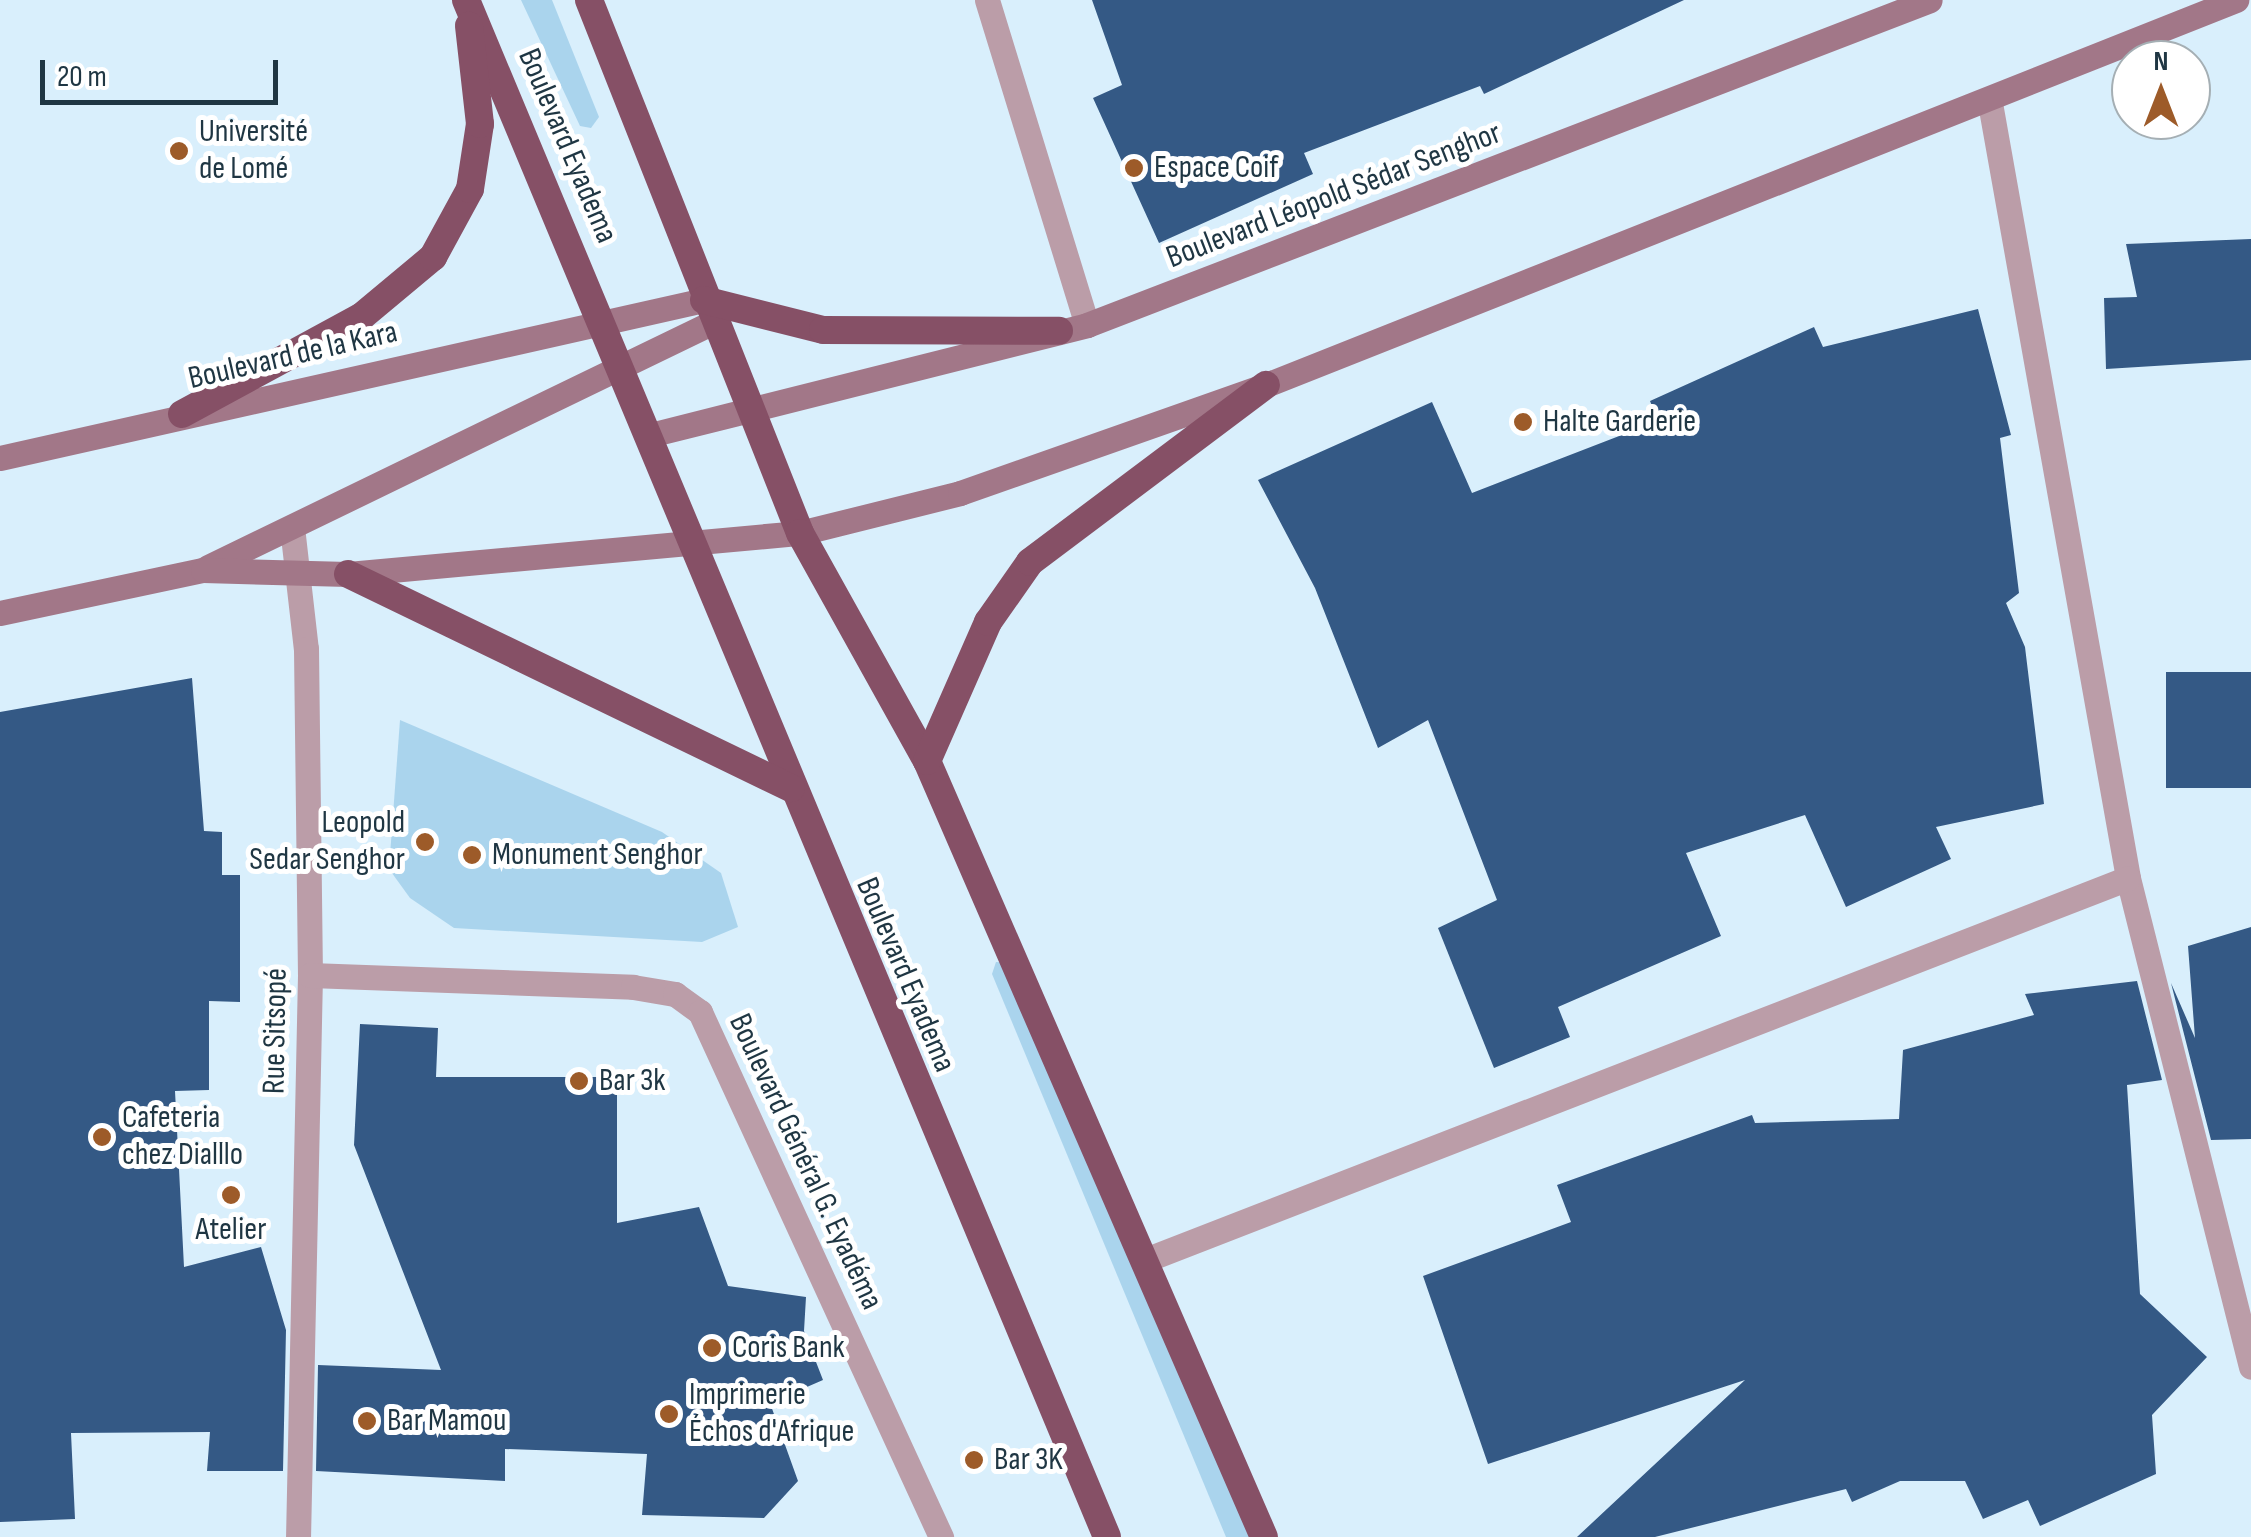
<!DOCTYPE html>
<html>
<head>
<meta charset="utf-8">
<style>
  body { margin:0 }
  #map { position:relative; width:2251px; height:1537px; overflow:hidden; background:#d9effc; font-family:"Sofia Sans Condensed",sans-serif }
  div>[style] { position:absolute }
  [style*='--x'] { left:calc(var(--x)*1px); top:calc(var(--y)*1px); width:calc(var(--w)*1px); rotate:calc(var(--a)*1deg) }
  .green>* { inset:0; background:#aad4ed }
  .building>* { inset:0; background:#345985; transform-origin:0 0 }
  .minor>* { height:25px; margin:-12.5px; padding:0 12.5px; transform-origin:12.5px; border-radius:12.5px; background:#bb9da8 }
  .secondary>* { height:25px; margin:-12.5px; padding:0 12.5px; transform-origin:12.5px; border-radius:12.5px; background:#a27788 }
  .trunk>* { height:28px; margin:-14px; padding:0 14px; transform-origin:14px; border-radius:14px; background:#865066 }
  .dots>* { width:28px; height:28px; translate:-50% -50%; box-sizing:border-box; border:5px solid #fff; border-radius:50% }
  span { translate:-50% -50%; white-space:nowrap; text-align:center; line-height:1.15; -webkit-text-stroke:10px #fff; paint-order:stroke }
  .poi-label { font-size:32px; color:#1f3643 }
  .left { translate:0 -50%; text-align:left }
  .right { translate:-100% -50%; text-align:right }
  .street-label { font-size:32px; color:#1f3643 }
  .north { position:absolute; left:2111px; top:40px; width:100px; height:100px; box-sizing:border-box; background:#fff; border:2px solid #a5afb4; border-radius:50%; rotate:0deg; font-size:28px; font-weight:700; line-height:40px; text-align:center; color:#1f3643 }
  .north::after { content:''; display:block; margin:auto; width:35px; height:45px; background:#9d5b29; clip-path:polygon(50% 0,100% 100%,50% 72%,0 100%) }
  .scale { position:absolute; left:40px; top:60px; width:238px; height:45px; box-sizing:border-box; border:5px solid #1f3643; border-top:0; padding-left:12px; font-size:30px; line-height:35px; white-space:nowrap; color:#1f3643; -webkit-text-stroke:8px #fff; paint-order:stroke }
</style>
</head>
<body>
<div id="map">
  <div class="green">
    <div style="clip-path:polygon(521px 0,552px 0,599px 117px,591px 128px,580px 126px)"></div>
    <div style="clip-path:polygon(400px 720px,662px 832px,721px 873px,738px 927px,702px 942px,454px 928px,410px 898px,389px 869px)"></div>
    <div style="clip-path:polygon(996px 962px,1017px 963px,1266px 1537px,1226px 1537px,992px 974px)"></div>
  </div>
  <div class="building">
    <div style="clip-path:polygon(1092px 0,1684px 0,1484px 94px,1480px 86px,1304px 153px,1313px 174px,1159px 243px,1093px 98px,1122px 85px)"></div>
    <div style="clip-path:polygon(2251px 239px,2251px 360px,2106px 369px,2104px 298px,2137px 297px,2126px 244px)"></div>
    <div style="clip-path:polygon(1978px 309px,2011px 435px,2000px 438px,2019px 593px,2006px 603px,2025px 647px,2044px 804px,1936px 827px,1951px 859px,1846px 907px,1805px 815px,1686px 853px,1721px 936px,1558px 1007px,1570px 1037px,1494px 1068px,1438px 928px,1497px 900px,1428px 720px,1378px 748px,1315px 588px,1258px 480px,1432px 402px,1472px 493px,1658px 421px,1650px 401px,1814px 327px,1823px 347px)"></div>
    <div style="left:2251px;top:672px;width:116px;height:85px;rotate:90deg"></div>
    <div style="clip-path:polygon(192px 678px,204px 831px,222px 832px,222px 875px,240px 875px,240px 1002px,209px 1001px,209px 1090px,175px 1091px,184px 1267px,261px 1247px,286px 1330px,283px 1471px,207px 1471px,210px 1432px,71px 1433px,75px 1519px,0 1522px,0 712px)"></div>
    <div style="clip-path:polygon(2251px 927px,2251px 1139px,2211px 1140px,2171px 983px,2195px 1038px,2188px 946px)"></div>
    <div style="clip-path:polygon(2137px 981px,2162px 1080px,2127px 1085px,2140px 1294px,2207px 1357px,2152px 1415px,2156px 1474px,2040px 1526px,2028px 1500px,1983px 1519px,1965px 1481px,1900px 1481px,1852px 1502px,1846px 1489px,1655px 1537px,1577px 1537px,1745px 1380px,1488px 1464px,1423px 1276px,1571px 1222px,1557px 1185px,1752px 1115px,1755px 1123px,1899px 1119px,1903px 1050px,2034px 1015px,2025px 994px)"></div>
    <div style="clip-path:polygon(360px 1024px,438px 1028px,436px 1077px,617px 1077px,617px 1223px,699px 1207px,728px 1286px,806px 1297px,804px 1331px,823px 1380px,770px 1403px,798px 1481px,764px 1518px,642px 1515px,647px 1454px,505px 1449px,505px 1481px,316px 1471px,318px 1365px,441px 1370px,354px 1145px)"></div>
  </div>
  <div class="minor">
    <div style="--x:987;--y:0;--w:340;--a:72.9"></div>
    <div style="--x:1990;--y:103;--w:787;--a:79.9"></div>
    <div style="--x:2128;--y:878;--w:504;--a:75.88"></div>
    <div style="--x:292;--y:527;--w:123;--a:83.5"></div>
    <div style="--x:306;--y:649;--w:326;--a:89.3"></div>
    <div style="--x:310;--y:975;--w:562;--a:91.22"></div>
    <div style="--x:310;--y:975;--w:323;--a:2.1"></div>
    <div style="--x:633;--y:987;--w:43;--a:9.5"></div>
    <div style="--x:675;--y:994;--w:31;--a:36"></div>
    <div style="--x:700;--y:1012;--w:578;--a:65.34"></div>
    <div style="--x:1148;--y:1259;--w:1051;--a:-21.24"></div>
  </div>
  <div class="secondary">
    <div style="--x:650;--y:435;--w:451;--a:-14.1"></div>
    <div style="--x:1087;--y:325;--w:903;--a:-21.08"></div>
    <div style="--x:0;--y:458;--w:722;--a:-12.65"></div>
    <div style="--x:208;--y:567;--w:561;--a:-25.88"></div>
    <div style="--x:0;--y:613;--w:208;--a:-12"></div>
    <div style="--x:203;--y:570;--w:145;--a:1.6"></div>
    <div style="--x:348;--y:574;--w:454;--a:-5.2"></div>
    <div style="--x:800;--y:533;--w:165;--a:-14"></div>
    <div style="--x:960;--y:493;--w:324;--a:-19.4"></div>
    <div style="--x:1266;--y:385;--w:1044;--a:-21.65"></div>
  </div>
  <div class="trunk">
    <div style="--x:466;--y:0;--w:1665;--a:67.36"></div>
    <div style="--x:589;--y:0;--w:573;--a:68.4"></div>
    <div style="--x:800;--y:533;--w:261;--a:60.9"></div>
    <div style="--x:927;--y:761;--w:846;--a:66.53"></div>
    <div style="--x:704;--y:300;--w:123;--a:14.1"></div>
    <div style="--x:823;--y:330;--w:236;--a:0.2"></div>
    <div style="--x:182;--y:414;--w:204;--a:-28.5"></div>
    <div style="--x:361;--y:317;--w:94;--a:-39.8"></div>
    <div style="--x:433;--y:257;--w:77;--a:-61.4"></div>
    <div style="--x:470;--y:189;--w:66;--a:-81.3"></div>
    <div style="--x:480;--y:124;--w:99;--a:-96.4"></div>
    <div style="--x:348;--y:574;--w:492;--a:25.8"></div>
    <div style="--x:927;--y:761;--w:152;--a:-66.3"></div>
    <div style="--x:988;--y:622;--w:73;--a:-55"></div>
    <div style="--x:1030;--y:562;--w:295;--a:-36.9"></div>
  </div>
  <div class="dots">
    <div style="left:179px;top:151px;background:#9d5b29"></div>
    <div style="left:1134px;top:168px;background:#9d5b29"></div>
    <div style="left:1523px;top:422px;background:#9d5b29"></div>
    <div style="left:425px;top:842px;background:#9d5b29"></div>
    <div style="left:472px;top:855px;background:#9d5b29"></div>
    <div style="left:579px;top:1081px;background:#9d5b29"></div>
    <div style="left:102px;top:1137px;background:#9d5b29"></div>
    <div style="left:231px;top:1195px;background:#9d5b29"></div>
    <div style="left:712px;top:1348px;background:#9d5b29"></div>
    <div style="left:669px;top:1414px;background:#9d5b29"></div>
    <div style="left:367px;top:1421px;background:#9d5b29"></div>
    <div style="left:974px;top:1460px;background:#9d5b29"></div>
  </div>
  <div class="poi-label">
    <span class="left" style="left:199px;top:151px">Université<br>de Lomé</span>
    <span class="left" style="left:1154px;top:168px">Espace Coif</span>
    <span class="left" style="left:1543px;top:422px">Halte Garderie</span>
    <span class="right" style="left:405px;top:842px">Leopold<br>Sedar Senghor</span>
    <span class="left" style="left:492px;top:855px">Monument Senghor</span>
    <span class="left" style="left:599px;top:1081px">Bar 3k</span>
    <span class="left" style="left:122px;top:1137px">Cafeteria<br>chez Dialllo</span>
    <span style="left:231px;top:1230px">Atelier</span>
    <span class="left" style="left:732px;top:1348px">Coris Bank</span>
    <span class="left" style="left:689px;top:1414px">Imprimerie<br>Échos d'Afrique</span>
    <span class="left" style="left:387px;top:1421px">Bar Mamou</span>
    <span class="left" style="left:994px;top:1460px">Bar 3K</span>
  </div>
  <div class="street-label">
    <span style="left:567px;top:146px;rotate:67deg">Boulevard Eyadema</span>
    <span style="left:1334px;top:196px;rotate:-21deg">Boulevard Léopold Sédar Senghor</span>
    <span style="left:293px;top:356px;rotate:-13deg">Boulevard de la Kara</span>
    <span style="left:905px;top:975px;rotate:67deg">Boulevard Eyadema</span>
    <span style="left:276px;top:1031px;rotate:-89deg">Rue Sitsopé</span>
    <span style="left:805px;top:1162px;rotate:65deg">Boulevard Général G. Eyadéma</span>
  </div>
  <div class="north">N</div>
  <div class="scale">20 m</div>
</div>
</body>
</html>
